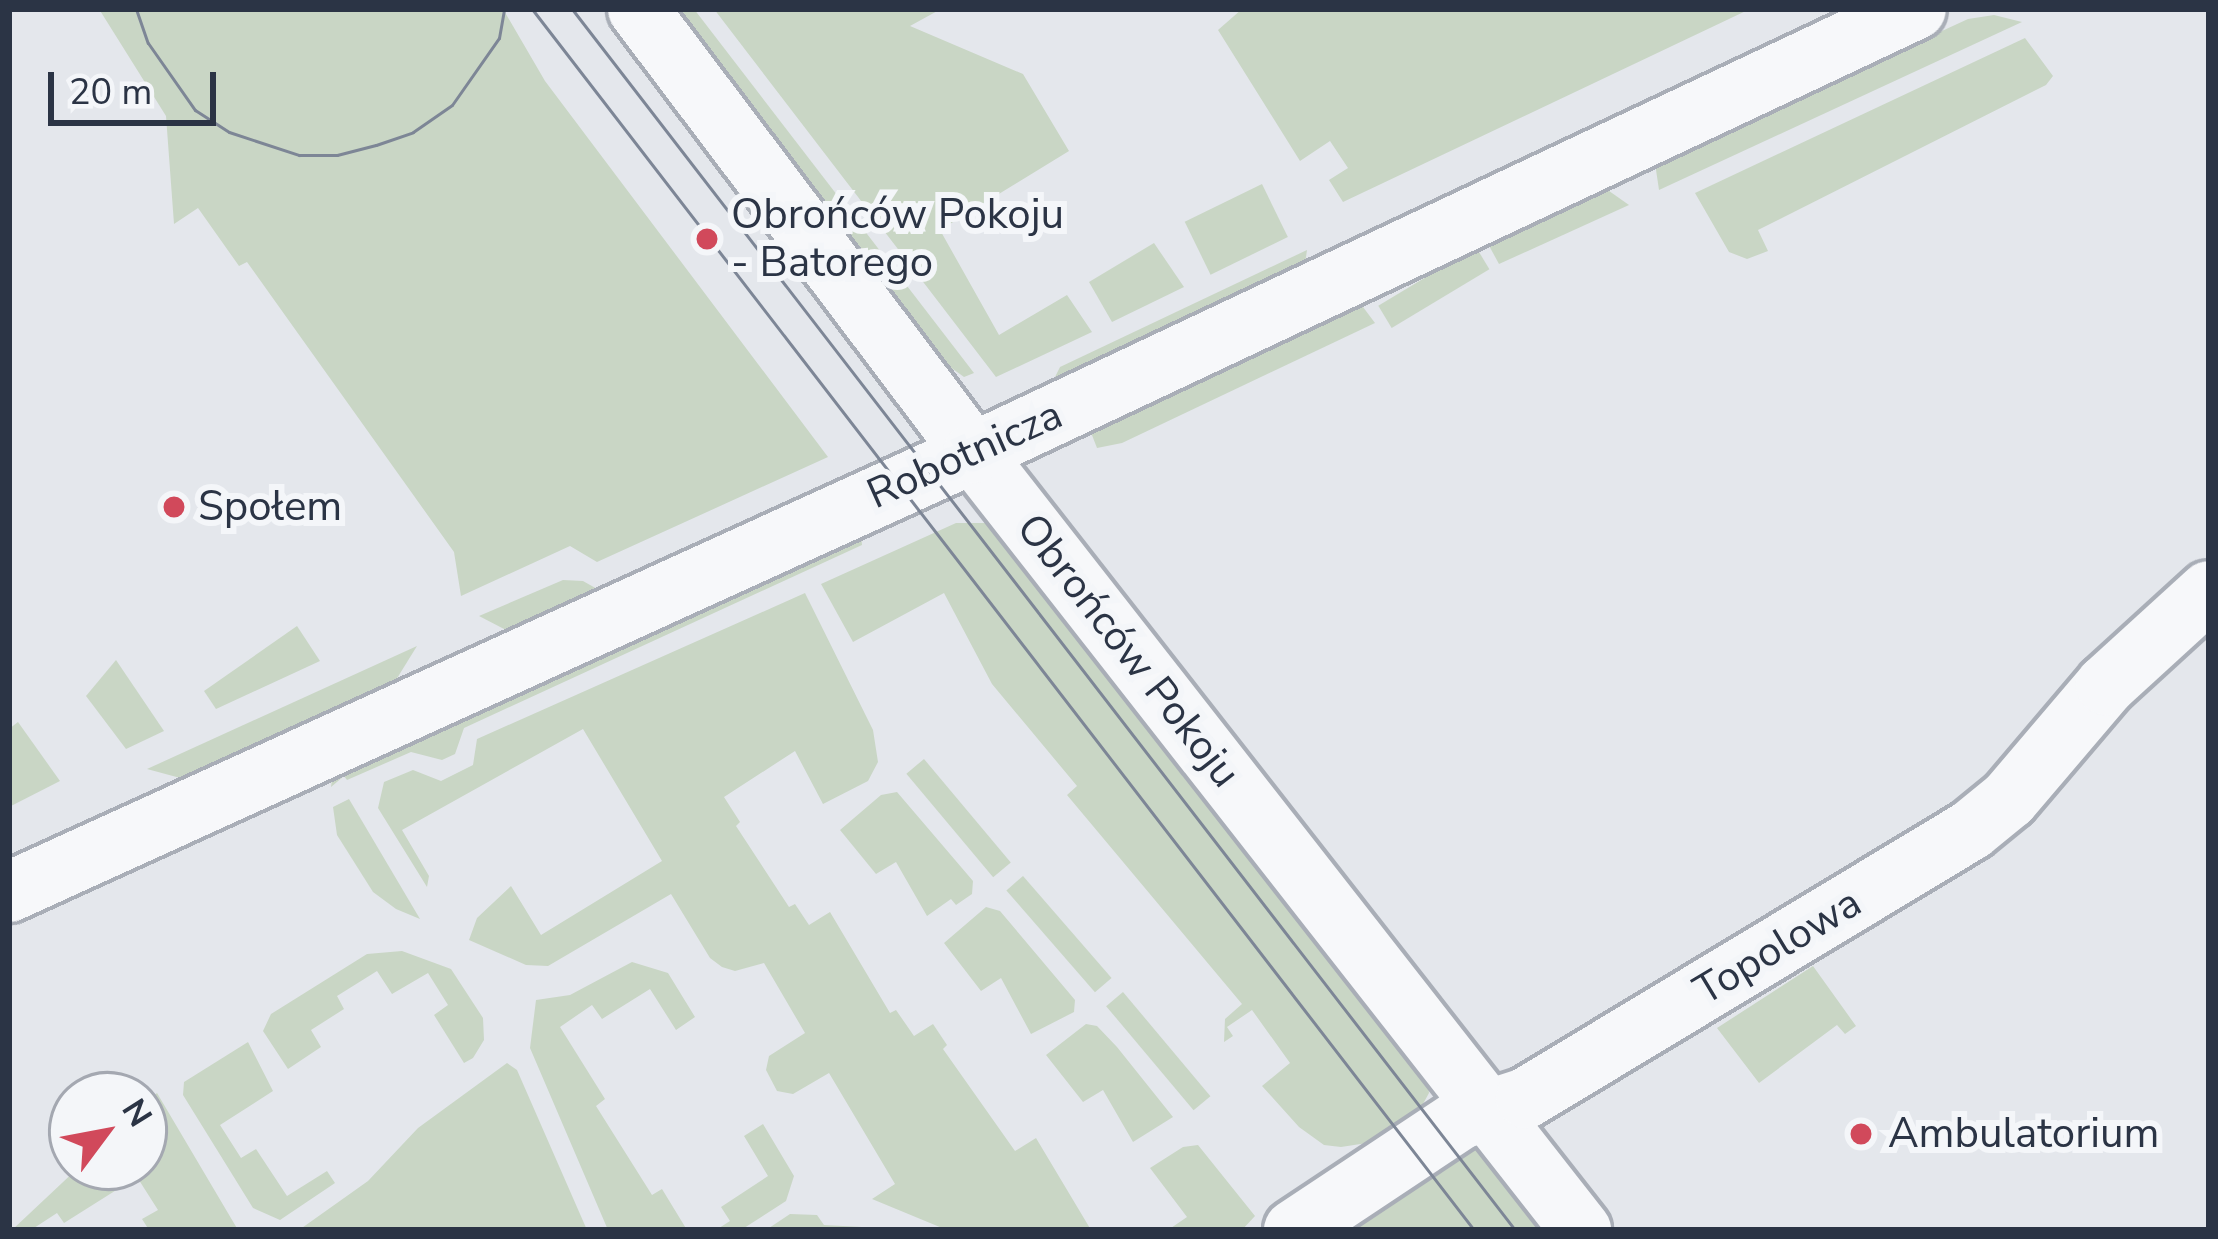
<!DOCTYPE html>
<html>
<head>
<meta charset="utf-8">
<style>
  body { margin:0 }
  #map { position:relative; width:2218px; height:1239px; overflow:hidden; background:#e4e7ec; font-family:"Nunito Sans",sans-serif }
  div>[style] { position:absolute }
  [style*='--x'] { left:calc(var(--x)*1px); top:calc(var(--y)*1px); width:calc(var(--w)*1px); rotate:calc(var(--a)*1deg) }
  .green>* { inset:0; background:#c9d6c5; transform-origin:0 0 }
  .roads { filter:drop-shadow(3px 0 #a9aeb7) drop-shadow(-3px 0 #a9aeb7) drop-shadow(0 3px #a9aeb7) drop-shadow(0 -3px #a9aeb7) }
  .minor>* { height:60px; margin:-30px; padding:0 30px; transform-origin:30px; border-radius:30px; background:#f7f8fa }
  .tram>* { height:3px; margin:-1.5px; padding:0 1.5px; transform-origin:1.5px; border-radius:1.5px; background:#7d8696 }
  .dots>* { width:33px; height:33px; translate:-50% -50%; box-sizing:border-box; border:6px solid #f4f6f9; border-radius:50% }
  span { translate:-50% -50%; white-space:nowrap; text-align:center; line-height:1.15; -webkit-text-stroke:12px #f4f6f9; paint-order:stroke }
  .poi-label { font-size:42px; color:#2b3445 }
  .left { translate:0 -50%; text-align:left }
  .street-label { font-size:42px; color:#2b3445 }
  .frame { position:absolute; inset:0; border:12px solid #2b3445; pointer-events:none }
  .north { position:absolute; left:48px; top:1071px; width:120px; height:120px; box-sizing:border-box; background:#f4f6f9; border:3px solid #a4a8b1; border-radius:50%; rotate:58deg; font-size:33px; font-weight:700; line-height:48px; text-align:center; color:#2b3445 }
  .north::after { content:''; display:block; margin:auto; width:42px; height:54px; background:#d1495b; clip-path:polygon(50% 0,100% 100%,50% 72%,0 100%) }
  .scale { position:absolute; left:48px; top:72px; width:168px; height:54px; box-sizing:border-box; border:6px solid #2b3445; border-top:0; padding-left:15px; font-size:36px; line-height:42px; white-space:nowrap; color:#2b3445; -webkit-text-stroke:9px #f4f6f9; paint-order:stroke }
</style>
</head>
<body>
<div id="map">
  <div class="green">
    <div style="clip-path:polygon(99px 9px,503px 9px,545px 81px,828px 457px,597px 562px,570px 546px,461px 596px,454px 552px,247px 262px,239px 266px,198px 208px,174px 224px,166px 116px)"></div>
    <div style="clip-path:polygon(672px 9px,694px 9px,974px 373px,964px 377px,939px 359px)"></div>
    <div style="clip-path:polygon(714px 9px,941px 9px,910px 26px,1023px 74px,1069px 151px,940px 230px,999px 335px,1067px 295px,1092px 332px,996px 377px)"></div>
    <div style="clip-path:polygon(1242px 9px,1750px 9px,1343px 202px,1329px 180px,1348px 168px,1330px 141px,1300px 161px,1218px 30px)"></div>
    <div style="clip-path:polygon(1994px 15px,2022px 22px,1659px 190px,1655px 163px,1968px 19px)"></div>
    <div style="clip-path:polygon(2025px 38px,2053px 76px,2046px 85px,1758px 230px,1768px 251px,1747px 259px,1729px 252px,1695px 193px)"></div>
    <div style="left:1262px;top:184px;width:59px;height:86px;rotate:64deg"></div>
    <div style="clip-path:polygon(1602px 186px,1629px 205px,1499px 264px,1487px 242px)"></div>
    <div style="clip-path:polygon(1154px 243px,1184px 287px,1112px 322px,1089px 282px)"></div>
    <div style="left:1476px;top:247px;width:26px;height:114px;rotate:59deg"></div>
    <div style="clip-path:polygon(1307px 250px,1305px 264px,1054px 379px,1060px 367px)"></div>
    <div style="clip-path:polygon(1360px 303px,1375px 323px,1122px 443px,1097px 448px,1090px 430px)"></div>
    <div style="clip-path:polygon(956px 523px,1002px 523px,1427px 1076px,1429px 1093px,1417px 1115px,1380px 1141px,1341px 1147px,1324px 1145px,1299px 1127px,1262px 1086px,1290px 1063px,1252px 1010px,1227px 1027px,1233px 1036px,1224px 1042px,1225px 1019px,1242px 1004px,1067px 795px,1077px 786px,992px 684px,944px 593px,853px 642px,821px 584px)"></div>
    <div style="clip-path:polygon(861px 535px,862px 545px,464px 728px,455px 754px,442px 760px,411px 752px,347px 780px,344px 776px,331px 787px,332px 779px)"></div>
    <div style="clip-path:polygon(563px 580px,583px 581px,599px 590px,517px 628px,506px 630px,479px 616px)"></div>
    <div style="clip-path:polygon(805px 593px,873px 730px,878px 762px,868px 781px,823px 804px,795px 751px,724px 797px,740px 822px,736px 826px,789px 907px,795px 904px,809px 925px,830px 912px,890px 1013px,896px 1010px,914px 1036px,933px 1024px,947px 1045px,943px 1049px,1015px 1151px,1036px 1138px,1091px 1230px,947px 1230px,872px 1199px,895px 1184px,829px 1073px,793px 1094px,777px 1091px,766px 1070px,769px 1056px,805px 1033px,764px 963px,735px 971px,722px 967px,710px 958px,671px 894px,548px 966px,526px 965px,469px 940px,477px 918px,511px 886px,541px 935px,662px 861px,583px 729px,402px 830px,429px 876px,427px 887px,378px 808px,384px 782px,413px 770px,441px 781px,473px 765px,477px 739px)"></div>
    <div style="clip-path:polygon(297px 626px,320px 661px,216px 709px,204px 691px)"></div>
    <div style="clip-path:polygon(417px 646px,391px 688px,184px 779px,147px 769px)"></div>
    <div style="clip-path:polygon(116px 660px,164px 731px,126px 749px,86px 696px)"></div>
    <div style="clip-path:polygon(18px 722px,60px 781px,11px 806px,9px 729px)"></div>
    <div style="left:924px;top:759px;width:135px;height:23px;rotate:50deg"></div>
    <div style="clip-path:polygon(897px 792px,973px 881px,972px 894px,956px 905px,951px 899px,927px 916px,896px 862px,876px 874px,840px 830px,881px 795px)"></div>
    <div style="clip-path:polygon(349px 799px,420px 919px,396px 909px,373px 892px,337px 835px,333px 807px)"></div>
    <div style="left:1023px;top:876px;width:135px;height:22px;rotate:49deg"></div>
    <div style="clip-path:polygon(986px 907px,1000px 911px,1075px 1000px,1074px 1012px,1031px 1034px,1001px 978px,981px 991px,944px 943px)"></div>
    <div style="clip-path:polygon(402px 951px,451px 969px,483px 1018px,484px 1040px,473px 1058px,464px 1063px,434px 1015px,448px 1005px,428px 973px,392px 994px,377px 971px,337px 996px,344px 1009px,311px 1030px,321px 1047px,288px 1069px,263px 1031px,271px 1014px,367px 954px)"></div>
    <div style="clip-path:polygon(632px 962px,668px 973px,695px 1017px,676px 1030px,650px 989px,602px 1019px,592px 1005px,560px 1027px,605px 1099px,596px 1106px,652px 1195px,662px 1189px,687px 1230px,608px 1230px,530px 1048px,536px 1000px,570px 995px)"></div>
    <div style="clip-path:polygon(1813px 966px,1856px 1026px,1845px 1034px,1837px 1025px,1759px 1083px,1717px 1028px)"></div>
    <div style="left:1123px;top:992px;width:136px;height:22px;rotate:50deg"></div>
    <div style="clip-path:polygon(1086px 1024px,1097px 1026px,1117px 1047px,1173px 1117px,1133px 1142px,1103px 1090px,1083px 1102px,1046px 1055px)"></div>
    <div style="clip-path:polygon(248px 1042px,273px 1091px,220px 1125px,241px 1158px,256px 1149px,287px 1196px,327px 1171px,335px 1183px,280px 1220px,253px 1208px,183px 1095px,184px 1082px)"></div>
    <div style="clip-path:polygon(507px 1063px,517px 1070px,587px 1230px,299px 1230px,368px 1181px,418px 1128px)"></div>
    <div style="clip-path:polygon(157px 1093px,238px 1230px,149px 1230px,142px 1219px,158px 1210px,137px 1177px,64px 1223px,57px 1213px,31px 1230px,12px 1230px,79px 1167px,144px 1167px,144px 1105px)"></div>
    <div style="clip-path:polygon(763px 1124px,794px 1176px,786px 1201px,741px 1230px,716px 1230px,730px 1221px,721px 1207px,768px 1176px,744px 1136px)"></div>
    <div style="clip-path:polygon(1198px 1145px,1255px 1216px,1242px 1230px,1168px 1230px,1187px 1217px,1150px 1168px,1183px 1147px)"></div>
    <div style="clip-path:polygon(1476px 1148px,1488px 1154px,1547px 1230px,1338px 1230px)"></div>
    <div style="clip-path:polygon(790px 1214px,817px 1215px,824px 1225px,919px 1230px,766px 1230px)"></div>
  </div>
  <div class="roads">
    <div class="minor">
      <div style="--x:638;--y:9;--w:556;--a:52.97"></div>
      <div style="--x:973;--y:453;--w:987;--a:51.96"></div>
      <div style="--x:9;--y:892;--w:1059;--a:-24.48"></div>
      <div style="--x:973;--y:453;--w:1042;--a:-25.21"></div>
      <div style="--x:1294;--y:1230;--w:201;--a:-33.6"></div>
      <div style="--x:1461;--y:1119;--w:68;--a:-17.9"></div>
      <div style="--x:1526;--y:1098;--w:519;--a:-31.06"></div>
      <div style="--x:1971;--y:830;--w:49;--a:-39.2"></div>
      <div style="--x:2009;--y:799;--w:150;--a:-49.6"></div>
      <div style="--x:2106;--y:685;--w:139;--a:-42.4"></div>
    </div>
  </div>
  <div class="tram">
    <div style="--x:136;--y:9;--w:36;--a:71"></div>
    <div style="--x:148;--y:43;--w:82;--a:55"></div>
    <div style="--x:195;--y:110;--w:40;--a:32.9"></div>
    <div style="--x:229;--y:132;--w:74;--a:18.2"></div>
    <div style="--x:299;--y:155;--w:38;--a:0"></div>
    <div style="--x:337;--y:155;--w:40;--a:-14.4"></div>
    <div style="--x:376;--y:145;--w:39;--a:-19"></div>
    <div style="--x:413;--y:132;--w:47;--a:-34.7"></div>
    <div style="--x:452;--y:105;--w:82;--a:-55"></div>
    <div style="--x:499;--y:38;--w:29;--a:-80"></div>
    <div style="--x:532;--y:9;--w:1542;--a:52.35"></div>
    <div style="--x:572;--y:9;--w:1543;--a:52.32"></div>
  </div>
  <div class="dots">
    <div style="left:707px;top:239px;background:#d1495b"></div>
    <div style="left:174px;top:507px;background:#d1495b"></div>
    <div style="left:1861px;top:1134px;background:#d1495b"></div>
  </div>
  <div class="poi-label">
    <span class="left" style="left:731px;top:239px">Obrońców Pokoju<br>- Batorego</span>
    <span class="left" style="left:198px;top:507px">Społem</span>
    <span class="left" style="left:1888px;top:1134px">Ambulatorium</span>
  </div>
  <div class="street-label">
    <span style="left:965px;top:455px;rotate:-24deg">Robotnicza</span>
    <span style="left:1128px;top:651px;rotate:52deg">Obrońców Pokoju</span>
    <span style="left:1778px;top:947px;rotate:-31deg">Topolowa</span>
  </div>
  <div class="frame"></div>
  <div class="north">N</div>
  <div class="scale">20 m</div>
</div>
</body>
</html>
